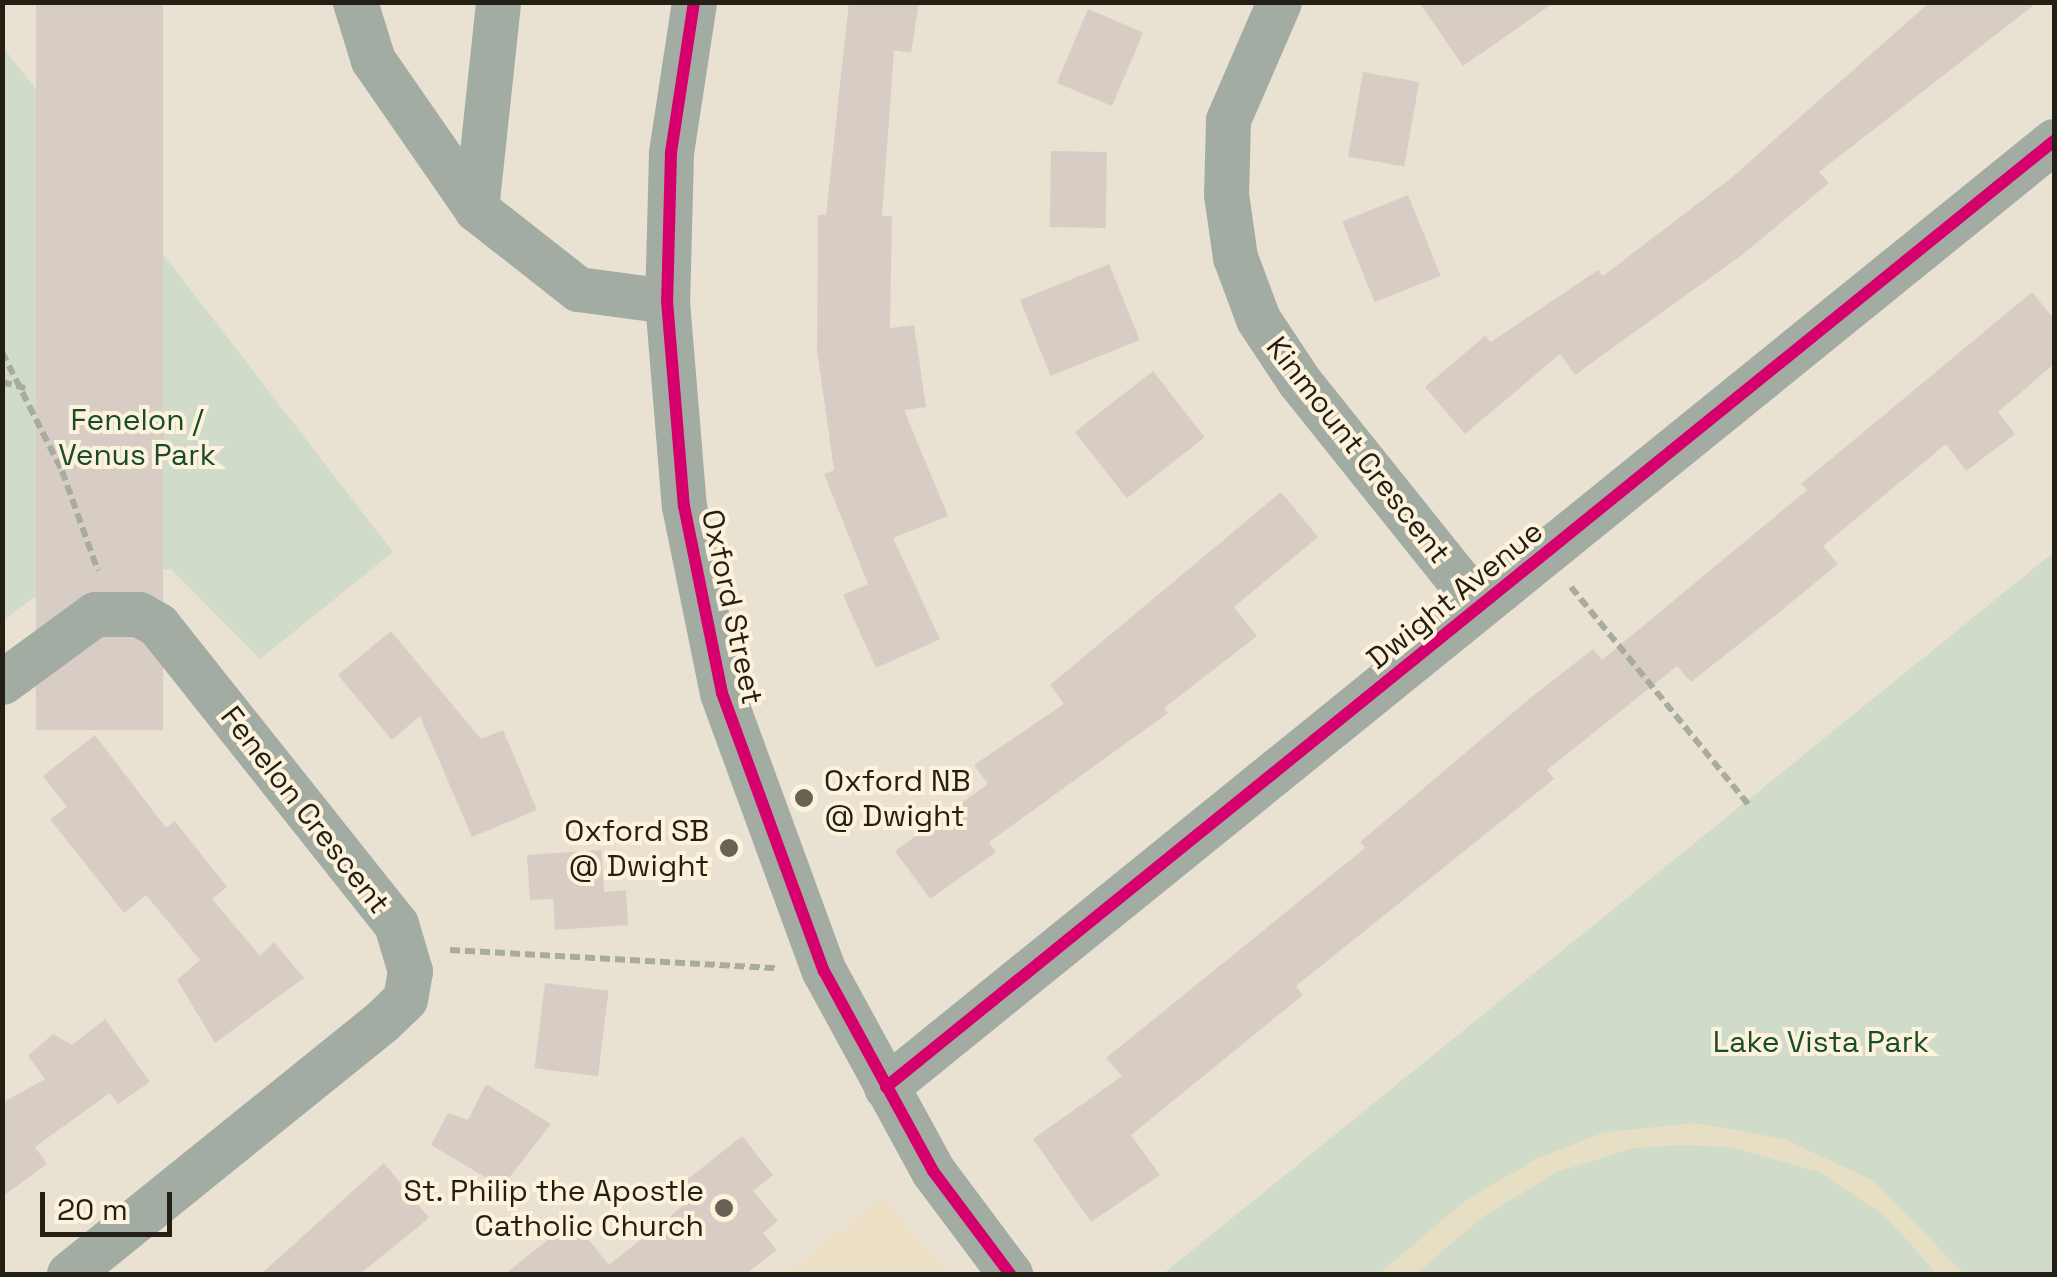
<!DOCTYPE html>
<html>
<head>
<meta charset="utf-8">
<style>
  body { margin:0 }
  #map { position:relative; width:2057px; height:1277px; overflow:hidden; background:#e9e2d2; font-family:"Space Grotesk",sans-serif }
  div>[style] { position:absolute }
  [style*='--x'] { left:calc(var(--x)*1px); top:calc(var(--y)*1px); width:calc(var(--w)*1px); rotate:calc(var(--a)*1deg) }
  .built>* { inset:0; background:#ecdfc5 }
  .green>* { inset:0; background:#d0dbc9 }
  .sand>* { inset:0; background:#e7dfc3 }
  .building>* { inset:0; background:#d7cdc5; transform-origin:0 0 }
  .path>* { height:6px; margin-top:-3px; transform-origin:0; background:repeating-linear-gradient(90deg,#a8aba0 0 10px,transparent 0 15px) }
  .minor>* { height:45px; margin:-22.5px; padding:0 22.5px; transform-origin:22.5px; border-radius:22.5px; background:#a2aca2 }
  .cycleway>* { height:12px; margin:-6px; padding:0 6px; transform-origin:6px; border-radius:6px; background:#d6006c }
  .dots>* { width:28px; height:28px; translate:-50% -50%; box-sizing:border-box; border:5px solid #fdf2dc; border-radius:50% }
  span { translate:-50% -50%; white-space:nowrap; text-align:center; line-height:1.15; -webkit-text-stroke:8px #fdf2dc; paint-order:stroke }
  .park-label { font-size:30px; color:#184c2a }
  .street-label { font-size:30px; color:#241f14 }
  .poi-label { font-size:30px; color:#241f14 }
  .left { translate:0 -50%; text-align:left }
  .right { translate:-100% -50%; text-align:right }
  .frame { position:absolute; inset:0; border:5px solid #241f14; pointer-events:none }
  .scale { position:absolute; left:40px; top:1192px; width:132px; height:45px; box-sizing:border-box; border:5px solid #241f14; border-top:0; padding-left:12px; font-size:30px; line-height:35px; white-space:nowrap; color:#241f14; -webkit-text-stroke:8px #fdf2dc; paint-order:stroke }
</style>
</head>
<body>
<div id="map">
  <div class="built">
    <div style="clip-path:polygon(883px 1197px,948px 1274px,785px 1274px)"></div>
  </div>
  <div class="green">
    <div style="clip-path:polygon(3px 47px,393px 552px,260px 659px,171px 569px,58px 580px,3px 620px)"></div>
    <div style="clip-path:polygon(2054px 552px,2054px 1274px,1163px 1274px)"></div>
  </div>
  <div class="sand">
    <div style="clip-path:polygon(1696px 1123px,1784px 1139px,1874px 1181px,1964px 1274px,1937px 1274px,1885px 1216px,1819px 1172px,1731px 1147px,1681px 1145px,1634px 1148px,1557px 1172px,1481px 1218px,1416px 1274px,1379px 1274px,1465px 1201px,1536px 1159px,1605px 1132px)"></div>
  </div>
  <div class="building">
    <div style="left:36px;top:2px;width:127px;height:728px"></div>
    <div style="clip-path:polygon(849px 2px,919px 2px,911px 53px,894px 50px,882px 216px,892px 216px,890px 328px,914px 325px,926px 407px,904px 410px,948px 516px,893px 538px,940px 639px,876px 668px,843px 595px,868px 584px,824px 474px,834px 470px,817px 350px,818px 215px,826px 215px)"></div>
    <div style="clip-path:polygon(1419px 2px,1555px 2px,1463px 66px)"></div>
    <div style="clip-path:polygon(1930px 2px,2038px 2px,1819px 172px,1829px 183px,1743px 254px,1575px 375px,1560px 354px,1465px 434px,1425px 387px,1485px 336px,1491px 342px,1598px 270px,1603px 276px,1730px 179px)"></div>
    <div style="left:1088px;top:9px;width:60px;height:80px;rotate:23deg"></div>
    <div style="left:1363px;top:72px;width:57px;height:86px;rotate:10deg"></div>
    <div style="left:1051px;top:151px;width:56px;height:76px;rotate:1deg"></div>
    <div style="left:1408px;top:195px;width:87px;height:71px;rotate:68deg"></div>
    <div style="left:1109px;top:264px;width:82px;height:96px;rotate:68deg"></div>
    <div style="clip-path:polygon(2032px 292px,2054px 319px,2054px 364px,1998px 412px,2015px 434px,1966px 471px,1946px 444px,1823px 546px,1838px 564px,1776px 615px,1691px 682px,1677px 666px,1547px 770px,1554px 779px,1296px 986px,1303px 995px,1131px 1135px,1160px 1175px,1091px 1222px,1033px 1139px,1122px 1076px,1106px 1058px,1365px 848px,1360px 842px,1529px 699px,1593px 649px,1602px 660px,1807px 490px,1801px 484px)"></div>
    <div style="left:1153px;top:371px;width:84px;height:99px;rotate:52deg"></div>
    <div style="clip-path:polygon(1281px 492px,1318px 537px,1234px 607px,1257px 636px,1164px 708px,1168px 713px,989px 842px,996px 852px,930px 899px,895px 851px,988px 784px,974px 765px,1064px 704px,1050px 685px)"></div>
    <div style="clip-path:polygon(391px 631px,481px 739px,503px 730px,537px 810px,472px 837px,420px 716px,392px 740px,338px 675px)"></div>
    <div style="clip-path:polygon(95px 735px,166px 828px,175px 821px,227px 887px,212px 899px,260px 956px,274px 942px,304px 978px,215px 1043px,177px 980px,200px 960px,146px 895px,124px 913px,50px 819px,67px 807px,43px 776px)"></div>
    <div style="clip-path:polygon(601px 850px,604px 892px,626px 890px,628px 925px,555px 930px,553px 899px,530px 900px,527px 855px)"></div>
    <div style="left:545px;top:983px;width:64px;height:86px;rotate:7deg"></div>
    <div style="clip-path:polygon(105px 1019px,150px 1082px,118px 1104px,110px 1093px,35px 1147px,47px 1164px,2px 1197px,2px 1103px,45px 1079px,28px 1056px,53px 1034px,72px 1045px)"></div>
    <div style="clip-path:polygon(486px 1084px,551px 1124px,502px 1187px,431px 1145px,448px 1113px,468px 1120px)"></div>
    <div style="clip-path:polygon(742px 1136px,773px 1175px,753px 1191px,778px 1221px,763px 1233px,777px 1250px,746px 1274px,505px 1274px,573px 1220px,609px 1265px,694px 1197px,683px 1183px)"></div>
    <div style="clip-path:polygon(384px 1163px,429px 1218px,360px 1274px,261px 1274px)"></div>
  </div>
  <div class="path">
    <div style="--x:2;--y:352;--w:133;--a:63.2"></div>
    <div style="--x:62;--y:471;--w:106;--a:70.2"></div>
    <div style="--x:2;--y:382;--w:24;--a:15"></div>
    <div style="--x:1571;--y:587;--w:285;--a:50.8"></div>
    <div style="--x:450;--y:950;--w:327;--a:3.2"></div>
  </div>
  <div class="minor">
    <div style="--x:355;--y:2;--w:61;--a:72.8"></div>
    <div style="--x:373;--y:60;--w:181;--a:55.3"></div>
    <div style="--x:476;--y:209;--w:130;--a:38.1"></div>
    <div style="--x:578;--y:289;--w:90;--a:7.7"></div>
    <div style="--x:694;--y:2;--w:153;--a:98.7"></div>
    <div style="--x:671;--y:153;--w:148;--a:91.5"></div>
    <div style="--x:667;--y:301;--w:206;--a:85.3"></div>
    <div style="--x:684;--y:506;--w:191;--a:78.5"></div>
    <div style="--x:722;--y:693;--w:296;--a:69.9"></div>
    <div style="--x:824;--y:971;--w:228;--a:61.4"></div>
    <div style="--x:933;--y:1171;--w:129;--a:53.2"></div>
    <div style="--x:1279;--y:2;--w:129;--a:113.4"></div>
    <div style="--x:1228;--y:120;--w:74;--a:91.5"></div>
    <div style="--x:1226;--y:194;--w:64;--a:81.9"></div>
    <div style="--x:1235;--y:257;--w:66;--a:69.6"></div>
    <div style="--x:1258;--y:319;--w:74;--a:56.5"></div>
    <div style="--x:1299;--y:381;--w:288;--a:51.3"></div>
    <div style="--x:476;--y:209;--w:208;--a:-83.9"></div>
    <div style="--x:2;--y:682;--w:115;--a:-36.2"></div>
    <div style="--x:95;--y:614;--w:44;--a:0"></div>
    <div style="--x:139;--y:614;--w:22;--a:30"></div>
    <div style="--x:158;--y:625;--w:382;--a:51.5"></div>
    <div style="--x:396;--y:924;--w:49;--a:73.4"></div>
    <div style="--x:410;--y:971;--w:28;--a:100"></div>
    <div style="--x:405;--y:999;--w:33;--a:136"></div>
    <div style="--x:381;--y:1022;--w:401;--a:141.1"></div>
    <div style="--x:886;--y:1087;--w:1503;--a:-39.01"></div>
  </div>
  <div class="cycleway">
    <div style="--x:694;--y:2;--w:153;--a:98.7"></div>
    <div style="--x:671;--y:153;--w:148;--a:91.5"></div>
    <div style="--x:667;--y:301;--w:206;--a:85.3"></div>
    <div style="--x:684;--y:506;--w:191;--a:78.5"></div>
    <div style="--x:722;--y:693;--w:296;--a:69.9"></div>
    <div style="--x:824;--y:971;--w:228;--a:61.4"></div>
    <div style="--x:933;--y:1171;--w:129;--a:53.2"></div>
    <div style="--x:886;--y:1087;--w:1503;--a:-39.01"></div>
  </div>
  <div class="dots">
    <div style="left:804px;top:798px;background:#696356"></div>
    <div style="left:729px;top:848px;background:#696356"></div>
    <div style="left:724px;top:1208px;background:#696356"></div>
  </div>
  <div class="park-label">
    <span style="left:137px;top:437px">Fenelon /<br>Venus Park</span>
    <span style="left:1821px;top:1042px">Lake Vista Park</span>
  </div>
  <div class="street-label">
    <span style="left:1358px;top:450px;rotate:52deg">Kinmount Crescent</span>
    <span style="left:1455px;top:595px;rotate:-39deg">Dwight Avenue</span>
    <span style="left:732px;top:607px;rotate:78deg">Oxford Street</span>
    <span style="left:305px;top:810px;rotate:52deg">Fenelon Crescent</span>
  </div>
  <div class="poi-label">
    <span class="left" style="left:824px;top:798px">Oxford NB<br>@ Dwight</span>
    <span class="right" style="left:709px;top:848px">Oxford SB<br>@ Dwight</span>
    <span class="right" style="left:704px;top:1208px">St. Philip the Apostle<br>Catholic Church</span>
  </div>
  <div class="frame"></div>
  <div class="scale">20 m</div>
</div>
</body>
</html>
